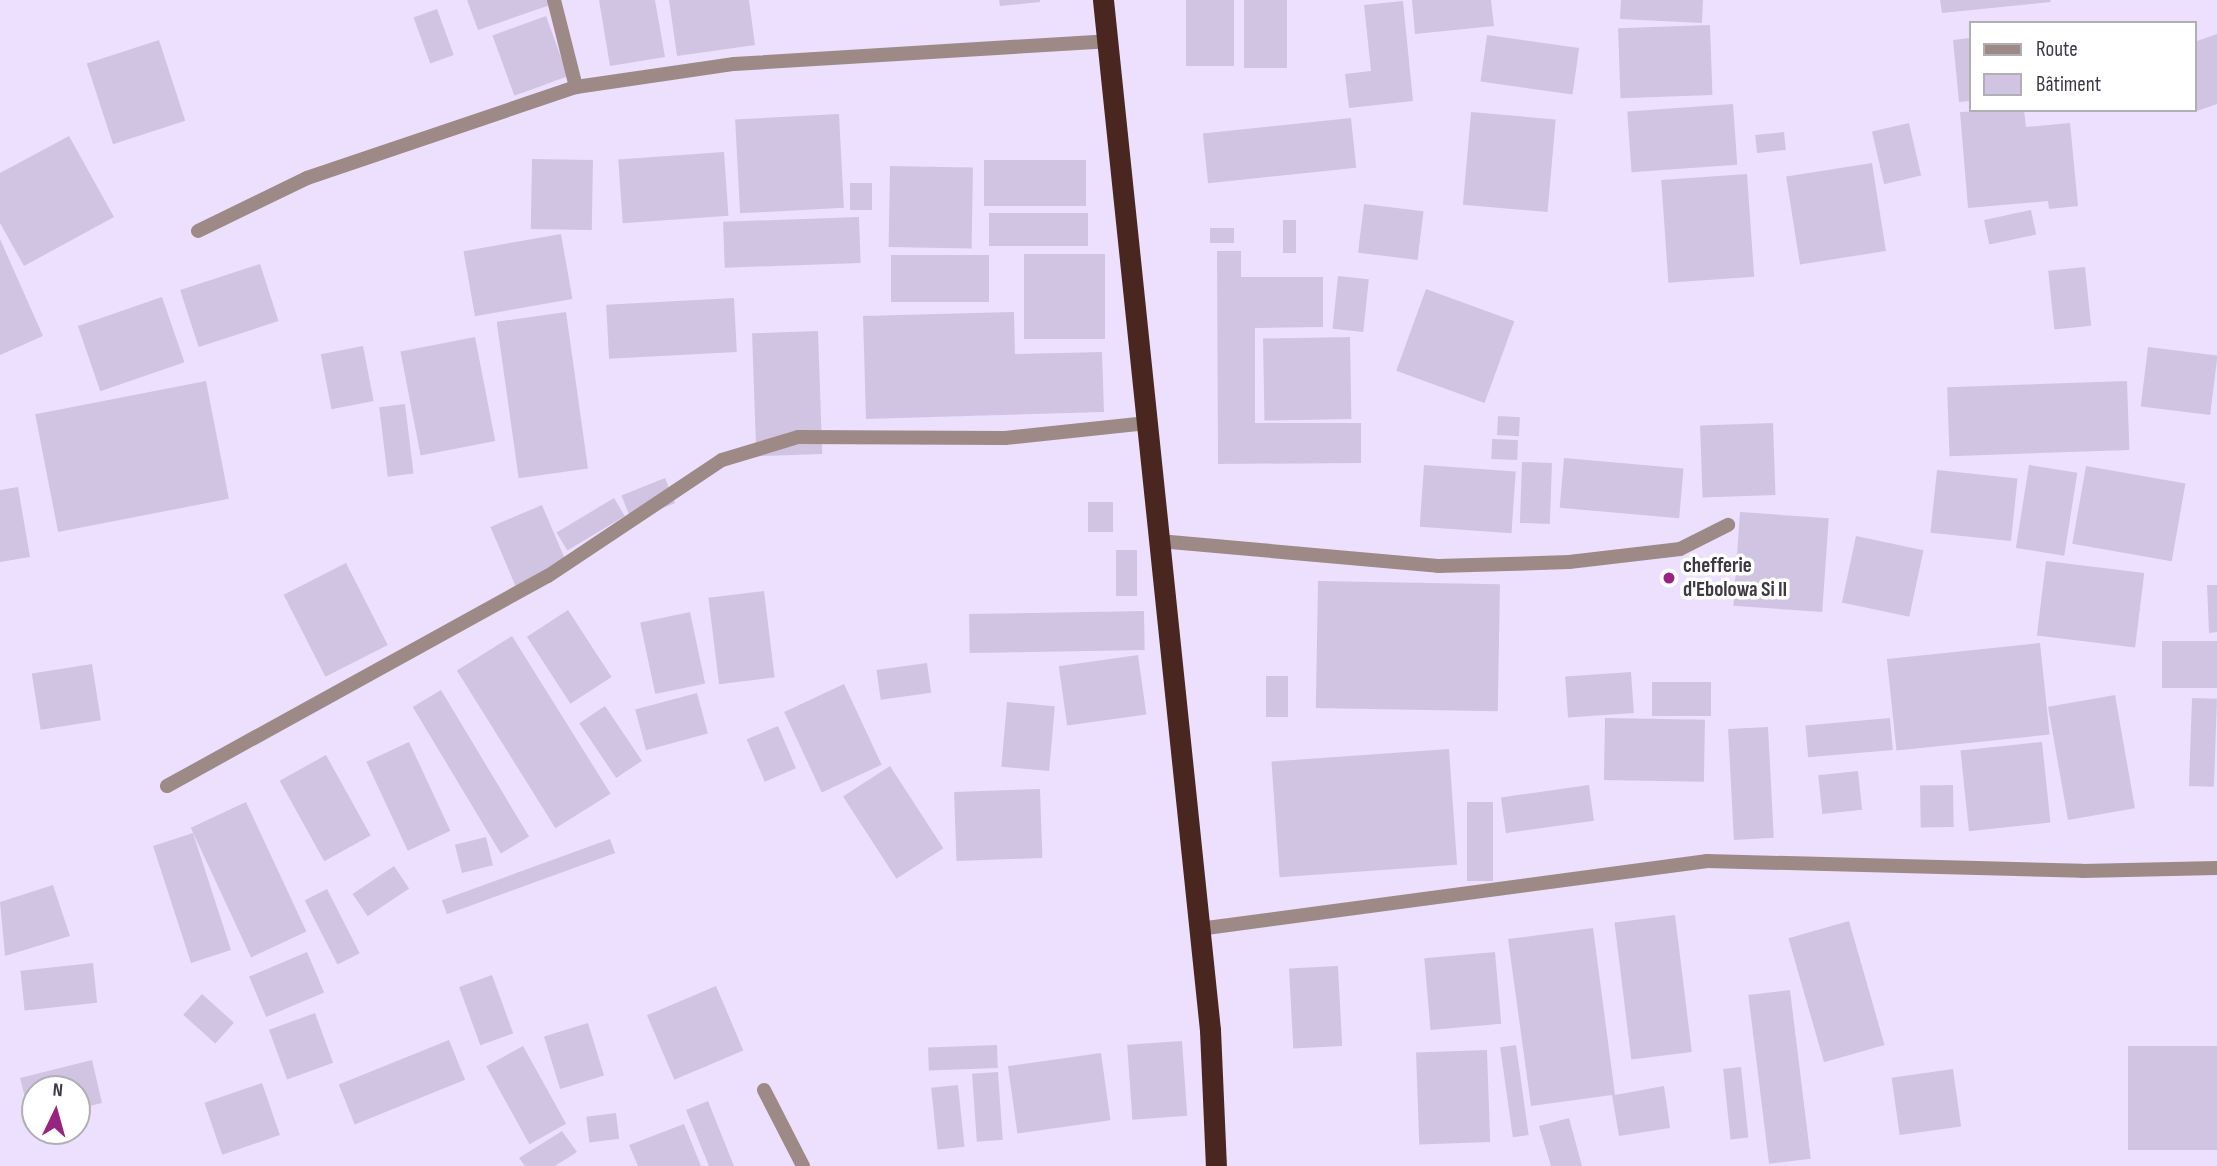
<!DOCTYPE html>
<html>
<head>
<meta charset="utf-8">
<style>
  body { margin:0 }
  #map { position:relative; width:2217px; height:1166px; overflow:hidden; background:#ece0fe; font-family:"Sofia Sans Condensed",sans-serif }
  div>[style] { position:absolute }
  [style*='--x'] { left:calc(var(--x)*1px); top:calc(var(--y)*1px); width:calc(var(--w)*1px); rotate:calc(var(--a)*1deg) }
  .building>* { inset:0; background:#d1c4e2; transform-origin:0 0 }
  .street>* { height:14px; margin:-7px; padding:0 7px; transform-origin:7px; border-radius:7px; background:#9d8a86 }
  .highway>* { height:21px; margin:-10.5px; padding:0 10.5px; transform-origin:10.5px; border-radius:10.5px; background:#49261f }
  .dots>* { width:19px; height:19px; translate:-50% -50%; box-sizing:border-box; border:4px solid #fff; border-radius:50% }
  span { translate:-50% -50%; white-space:nowrap; text-align:center; line-height:1.15; -webkit-text-stroke:7px #fff; paint-order:stroke }
  .poi-label { font-size:21px; color:#3d3844; font-weight:700 }
  .left { translate:0 -50%; text-align:left }
  .legend { position:absolute; left:1969px; top:21px; width:228px; height:91px; box-sizing:border-box; background:#fff; border:2px solid #b1afb4; margin:0; padding:9px 12px; list-style:none; font-size:21px; color:#3d3844 }
  .legend li { display:flex; align-items:center; gap:14px; height:35px }
  .legend b { width:35px; border:2px solid #b1afb4 }
  .north { position:absolute; left:21px; top:1075px; width:70px; height:70px; box-sizing:border-box; background:#fff; border:2px solid #b1afb4; border-radius:50%; rotate:5deg; font-size:19px; font-weight:700; line-height:28px; text-align:center; color:#3d3844 }
  .north::after { content:''; display:block; margin:auto; width:24px; height:32px; background:#982380; clip-path:polygon(50% 0,100% 100%,50% 72%,0 100%) }
</style>
</head>
<body>
<div id="map">
  <div class="building">
    <div style="clip-path:polygon(467px 0,551px 0,553px 4px,478px 30px)"></div>
    <div style="clip-path:polygon(599px 0,655px 0,665px 57px,610px 66px)"></div>
    <div style="clip-path:polygon(669px 0,749px 0,755px 45px,677px 56px)"></div>
    <div style="clip-path:polygon(999px 0,1040px 0,1040px 2px,1000px 6px)"></div>
    <div style="left:1186px;top:0;width:48px;height:66px"></div>
    <div style="left:1244px;top:0;width:43px;height:68px"></div>
    <div style="clip-path:polygon(1412px 0,1491px 0,1494px 26px,1415px 34px)"></div>
    <div style="clip-path:polygon(1621px 0,1703px 0,1702px 23px,1620px 19px)"></div>
    <div style="clip-path:polygon(1940px 0,2050px 0,2051px 2px,1942px 13px)"></div>
    <div style="clip-path:polygon(1403px 1px,1413px 101px,1349px 108px,1345px 74px,1371px 71px,1364px 5px)"></div>
    <div style="left:437px;top:9px;width:49px;height:25px;rotate:70deg"></div>
    <div style="left:546px;top:16px;width:64px;height:57px;rotate:70deg"></div>
    <div style="left:1710px;top:25px;width:70px;height:92px;rotate:88deg"></div>
    <div style="clip-path:polygon(2217px 34px,2217px 104px,2194px 112px,2194px 42px)"></div>
    <div style="left:1487px;top:35px;width:93px;height:47px;rotate:8deg"></div>
    <div style="clip-path:polygon(1970px 38px,1970px 101px,1959px 102px,1953px 40px)"></div>
    <div style="left:159px;top:40px;width:85px;height:76px;rotate:72deg"></div>
    <div style="left:1733px;top:104px;width:61px;height:106px;rotate:86deg"></div>
    <div style="clip-path:polygon(2024px 110px,2026px 127px,2070px 123px,2078px 206px,2049px 209px,2048px 201px,1968px 208px,1960px 112px)"></div>
    <div style="left:1471px;top:112px;width:85px;height:93px;rotate:5deg"></div>
    <div style="left:839px;top:114px;width:94px;height:104px;rotate:87deg"></div>
    <div style="left:1351px;top:118px;width:50px;height:149px;rotate:84deg"></div>
    <div style="left:1909px;top:123px;width:54px;height:38px;rotate:77deg"></div>
    <div style="left:1784px;top:132px;width:18px;height:29px;rotate:84deg"></div>
    <div style="clip-path:polygon(69px 136px,114px 217px,24px 266px,0 223px,0 173px)"></div>
    <div style="left:724px;top:152px;width:64px;height:106px;rotate:86deg"></div>
    <div style="left:532px;top:159px;width:61px;height:70px;rotate:1deg"></div>
    <div style="left:984px;top:160px;width:102px;height:46px"></div>
    <div style="left:1872px;top:163px;width:89px;height:87px;rotate:81deg"></div>
    <div style="left:890px;top:166px;width:83px;height:81px;rotate:1deg"></div>
    <div style="left:1747px;top:174px;width:103px;height:86px;rotate:86deg"></div>
    <div style="left:850px;top:183px;width:22px;height:27px"></div>
    <div style="left:1364px;top:204px;width:60px;height:49px;rotate:7deg"></div>
    <div style="left:2031px;top:210px;width:25px;height:48px;rotate:78deg"></div>
    <div style="left:1088px;top:213px;width:33px;height:99px;rotate:90deg"></div>
    <div style="left:859px;top:217px;width:46px;height:136px;rotate:88deg"></div>
    <div style="left:1283px;top:220px;width:13px;height:33px"></div>
    <div style="left:1210px;top:228px;width:24px;height:15px"></div>
    <div style="left:561px;top:234px;width:66px;height:99px;rotate:80deg"></div>
    <div style="clip-path:polygon(0 239px,43px 336px,0 355px)"></div>
    <div style="clip-path:polygon(1217px 251px,1241px 251px,1241px 277px,1323px 277px,1323px 327px,1255px 328px,1255px 423px,1361px 423px,1361px 463px,1218px 464px)"></div>
    <div style="left:1024px;top:254px;width:81px;height:85px"></div>
    <div style="left:891px;top:255px;width:98px;height:47px"></div>
    <div style="left:260px;top:264px;width:60px;height:84px;rotate:72deg"></div>
    <div style="left:2085px;top:267px;width:59px;height:37px;rotate:84deg"></div>
    <div style="left:1338px;top:276px;width:31px;height:53px;rotate:6deg"></div>
    <div style="left:1426px;top:289px;width:94px;height:87px;rotate:20deg"></div>
    <div style="left:162px;top:297px;width:69px;height:89px;rotate:71deg"></div>
    <div style="left:734px;top:298px;width:54px;height:128px;rotate:87deg"></div>
    <div style="left:566px;top:312px;width:158px;height:70px;rotate:82deg"></div>
    <div style="clip-path:polygon(1014px 312px,1015px 354px,1102px 352px,1104px 412px,866px 419px,863px 316px)"></div>
    <div style="left:818px;top:331px;width:123px;height:66px;rotate:88deg"></div>
    <div style="left:475px;top:337px;width:106px;height:76px;rotate:79deg"></div>
    <div style="left:1350px;top:337px;width:82px;height:87px;rotate:89deg"></div>
    <div style="left:363px;top:346px;width:56px;height:43px;rotate:79deg"></div>
    <div style="left:2148px;top:347px;width:70px;height:60px;rotate:7deg"></div>
    <div style="left:206px;top:381px;width:120px;height:174px;rotate:79deg"></div>
    <div style="left:2127px;top:381px;width:69px;height:180px;rotate:88deg"></div>
    <div style="left:405px;top:404px;width:70px;height:26px;rotate:83deg"></div>
    <div style="left:1498px;top:416px;width:22px;height:19px;rotate:3deg"></div>
    <div style="left:1773px;top:423px;width:72px;height:73px;rotate:88deg"></div>
    <div style="left:1492px;top:439px;width:26px;height:20px;rotate:2deg"></div>
    <div style="left:1564px;top:458px;width:120px;height:50px;rotate:5deg"></div>
    <div style="left:1522px;top:462px;width:30px;height:61px;rotate:2deg"></div>
    <div style="left:1424px;top:465px;width:92px;height:62px;rotate:4deg"></div>
    <div style="left:2029px;top:465px;width:49px;height:84px;rotate:9deg"></div>
    <div style="left:2086px;top:466px;width:101px;height:79px;rotate:10deg"></div>
    <div style="left:1937px;top:470px;width:81px;height:63px;rotate:6deg"></div>
    <div style="left:665px;top:478px;width:27px;height:47px;rotate:68deg"></div>
    <div style="clip-path:polygon(18px 487px,30px 557px,0 562px,0 490px)"></div>
    <div style="left:614px;top:498px;width:21px;height:67px;rotate:59deg"></div>
    <div style="left:1088px;top:502px;width:25px;height:30px"></div>
    <div style="left:542px;top:505px;width:65px;height:56px;rotate:67deg"></div>
    <div style="left:1740px;top:512px;width:89px;height:94px;rotate:4deg"></div>
    <div style="left:1856px;top:536px;width:69px;height:68px;rotate:12deg"></div>
    <div style="left:1116px;top:550px;width:21px;height:46px"></div>
    <div style="left:2046px;top:561px;width:99px;height:75px;rotate:7deg"></div>
    <div style="left:346px;top:563px;width:92px;height:70px;rotate:63deg"></div>
    <div style="left:1318px;top:581px;width:182px;height:127px;rotate:1deg"></div>
    <div style="clip-path:polygon(2207px 585px,2217px 585px,2217px 632px,2209px 633px)"></div>
    <div style="left:764px;top:591px;width:87px;height:56px;rotate:83deg"></div>
    <div style="left:568px;top:610px;width:80px;height:49px;rotate:57deg"></div>
    <div style="left:1144px;top:611px;width:39px;height:175px;rotate:89deg"></div>
    <div style="left:690px;top:612px;width:73px;height:51px;rotate:78deg"></div>
    <div style="left:512px;top:636px;width:186px;height:65px;rotate:58deg"></div>
    <div style="left:2217px;top:641px;width:47px;height:55px;rotate:90deg"></div>
    <div style="left:2040px;top:643px;width:92px;height:154px;rotate:84deg"></div>
    <div style="left:1138px;top:655px;width:60px;height:80px;rotate:82deg"></div>
    <div style="left:927px;top:663px;width:30px;height:51px;rotate:82deg"></div>
    <div style="left:92px;top:664px;width:57px;height:61px;rotate:81deg"></div>
    <div style="left:1631px;top:672px;width:41px;height:66px;rotate:86deg"></div>
    <div style="left:1266px;top:676px;width:22px;height:41px"></div>
    <div style="left:1652px;top:682px;width:59px;height:34px"></div>
    <div style="left:844px;top:684px;width:89px;height:66px;rotate:65deg"></div>
    <div style="left:441px;top:690px;width:171px;height:33px;rotate:59deg"></div>
    <div style="left:697px;top:693px;width:42px;height:64px;rotate:75deg"></div>
    <div style="left:2115px;top:695px;width:115px;height:68px;rotate:80deg"></div>
    <div style="left:2192px;top:698px;width:25px;height:88px;rotate:2deg"></div>
    <div style="left:1007px;top:702px;width:48px;height:65px;rotate:5deg"></div>
    <div style="left:605px;top:706px;width:66px;height:31px;rotate:56deg"></div>
    <div style="left:1605px;top:718px;width:100px;height:62px;rotate:1deg"></div>
    <div style="left:1890px;top:718px;width:32px;height:85px;rotate:85deg"></div>
    <div style="left:778px;top:726px;width:46px;height:34px;rotate:67deg"></div>
    <div style="left:1768px;top:727px;width:111px;height:40px;rotate:87deg"></div>
    <div style="left:409px;top:742px;width:98px;height:47px;rotate:65deg"></div>
    <div style="left:2042px;top:742px;width:81px;height:82px;rotate:84deg"></div>
    <div style="left:1449px;top:749px;width:116px;height:178px;rotate:86deg"></div>
    <div style="left:326px;top:755px;width:92px;height:53px;rotate:61deg"></div>
    <div style="left:890px;top:766px;width:98px;height:56px;rotate:57deg"></div>
    <div style="left:1858px;top:771px;width:39px;height:40px;rotate:84deg"></div>
    <div style="left:1589px;top:785px;width:36px;height:89px;rotate:82deg"></div>
    <div style="left:1953px;top:785px;width:42px;height:33px;rotate:89deg"></div>
    <div style="left:1040px;top:789px;width:69px;height:86px;rotate:88deg"></div>
    <div style="left:246px;top:802px;width:143px;height:61px;rotate:65deg"></div>
    <div style="left:1467px;top:802px;width:26px;height:79px"></div>
    <div style="left:193px;top:833px;width:123px;height:42px;rotate:72deg"></div>
    <div style="left:486px;top:837px;width:29px;height:32px;rotate:76deg"></div>
    <div style="left:610px;top:839px;width:15px;height:179px;rotate:70deg"></div>
    <div style="left:394px;top:866px;width:27px;height:50px;rotate:56deg"></div>
    <div style="clip-path:polygon(53px 885px,70px 936px,5px 956px,0 902px)"></div>
    <div style="left:327px;top:889px;width:72px;height:25px;rotate:63deg"></div>
    <div style="left:1675px;top:915px;width:138px;height:61px;rotate:83deg"></div>
    <div style="left:1849px;top:921px;width:129px;height:63px;rotate:74deg"></div>
    <div style="clip-path:polygon(1593px 928px,1615px 1095px,1664px 1086px,1670px 1128px,1619px 1136px,1612px 1095px,1531px 1106px,1508px 939px)"></div>
    <div style="left:307px;top:952px;width:44px;height:63px;rotate:67deg"></div>
    <div style="left:1495px;top:952px;width:72px;height:71px;rotate:85deg"></div>
    <div style="left:93px;top:963px;width:40px;height:73px;rotate:84deg"></div>
    <div style="left:1338px;top:966px;width:80px;height:49px;rotate:87deg"></div>
    <div style="left:492px;top:975px;width:62px;height:35px;rotate:70deg"></div>
    <div style="left:716px;top:986px;width:70px;height:75px;rotate:67deg"></div>
    <div style="left:1790px;top:990px;width:170px;height:42px;rotate:83deg"></div>
    <div style="left:202px;top:994px;width:43px;height:28px;rotate:42deg"></div>
    <div style="left:315px;top:1013px;width:53px;height:49px;rotate:70deg"></div>
    <div style="left:588px;top:1023px;width:55px;height:46px;rotate:73deg"></div>
    <div style="left:449px;top:1040px;width:43px;height:119px;rotate:68deg"></div>
    <div style="left:1182px;top:1041px;width:75px;height:55px;rotate:86deg"></div>
    <div style="left:997px;top:1045px;width:23px;height:69px;rotate:88deg"></div>
    <div style="left:1516px;top:1045px;width:91px;height:16px;rotate:82deg"></div>
    <div style="left:523px;top:1046px;width:89px;height:42px;rotate:61deg"></div>
    <div style="left:2217px;top:1046px;width:104px;height:89px;rotate:90deg"></div>
    <div style="left:1487px;top:1050px;width:92px;height:71px;rotate:88deg"></div>
    <div style="left:1101px;top:1053px;width:68px;height:94px;rotate:82deg"></div>
    <div style="clip-path:polygon(92px 1060px,102px 1103px,77px 1109px,77px 1089px,35px 1089px,31px 1121px,20px 1078px)"></div>
    <div style="left:1741px;top:1067px;width:71px;height:18px;rotate:84deg"></div>
    <div style="left:1953px;top:1069px;width:58px;height:62px;rotate:82deg"></div>
    <div style="left:998px;top:1072px;width:68px;height:26px;rotate:86deg"></div>
    <div style="left:262px;top:1083px;width:55px;height:61px;rotate:71deg"></div>
    <div style="left:958px;top:1085px;width:62px;height:27px;rotate:84deg"></div>
    <div style="clip-path:polygon(708px 1101px,734px 1166px,709px 1166px,686px 1110px)"></div>
    <div style="left:616px;top:1113px;width:26px;height:30px;rotate:83deg"></div>
    <div style="clip-path:polygon(1569px 1118px,1582px 1166px,1551px 1166px,1539px 1126px)"></div>
    <div style="clip-path:polygon(684px 1124px,701px 1166px,638px 1166px,629px 1145px)"></div>
    <div style="clip-path:polygon(562px 1131px,577px 1152px,555px 1166px,525px 1166px,519px 1158px)"></div>
  </div>
  <div class="street">
    <div style="--x:554;--y:0;--w:90;--a:75.8"></div>
    <div style="--x:198;--y:231;--w:121;--a:-25.9"></div>
    <div style="--x:307;--y:178;--w:284;--a:-18.7"></div>
    <div style="--x:576;--y:87;--w:160;--a:-8.3"></div>
    <div style="--x:734;--y:64;--w:374;--a:-3.5"></div>
    <div style="--x:1159;--y:541;--w:280;--a:5.1"></div>
    <div style="--x:1438;--y:566;--w:131;--a:-1.7"></div>
    <div style="--x:1569;--y:562;--w:112;--a:-6.7"></div>
    <div style="--x:1680;--y:549;--w:54;--a:-26.6"></div>
    <div style="--x:167;--y:786;--w:435;--a:-28.9"></div>
    <div style="--x:548;--y:576;--w:209;--a:-33.7"></div>
    <div style="--x:722;--y:460;--w:79;--a:-16.8"></div>
    <div style="--x:798;--y:437;--w:207;--a:0.3"></div>
    <div style="--x:1005;--y:438;--w:143;--a:-6"></div>
    <div style="--x:1199;--y:929;--w:513;--a:-7.62"></div>
    <div style="--x:1707;--y:861;--w:375;--a:1.5"></div>
    <div style="--x:2082;--y:871;--w:135;--a:-1.3"></div>
    <div style="--x:764;--y:1090;--w:85;--a:62.8"></div>
  </div>
  <div class="highway">
    <div style="--x:1103;--y:0;--w:1036;--a:84.07"></div>
    <div style="--x:1210;--y:1030;--w:136;--a:87.5"></div>
  </div>
  <div class="dots">
    <div style="left:1669px;top:578px;background:#982380"></div>
  </div>
  <div class="poi-label">
    <span class="left" style="left:1683px;top:578px">chefferie<br>d'Ebolowa Si II</span>
  </div>
  <ul class="legend">
  <li><b style="height:9px;background:#9d8a86"></b>Route</li>
  <li><b style="height:19px;background:#d1c4e2"></b>Bâtiment</li>
  </ul>
  <div class="north">N</div>
</div>
</body>
</html>
